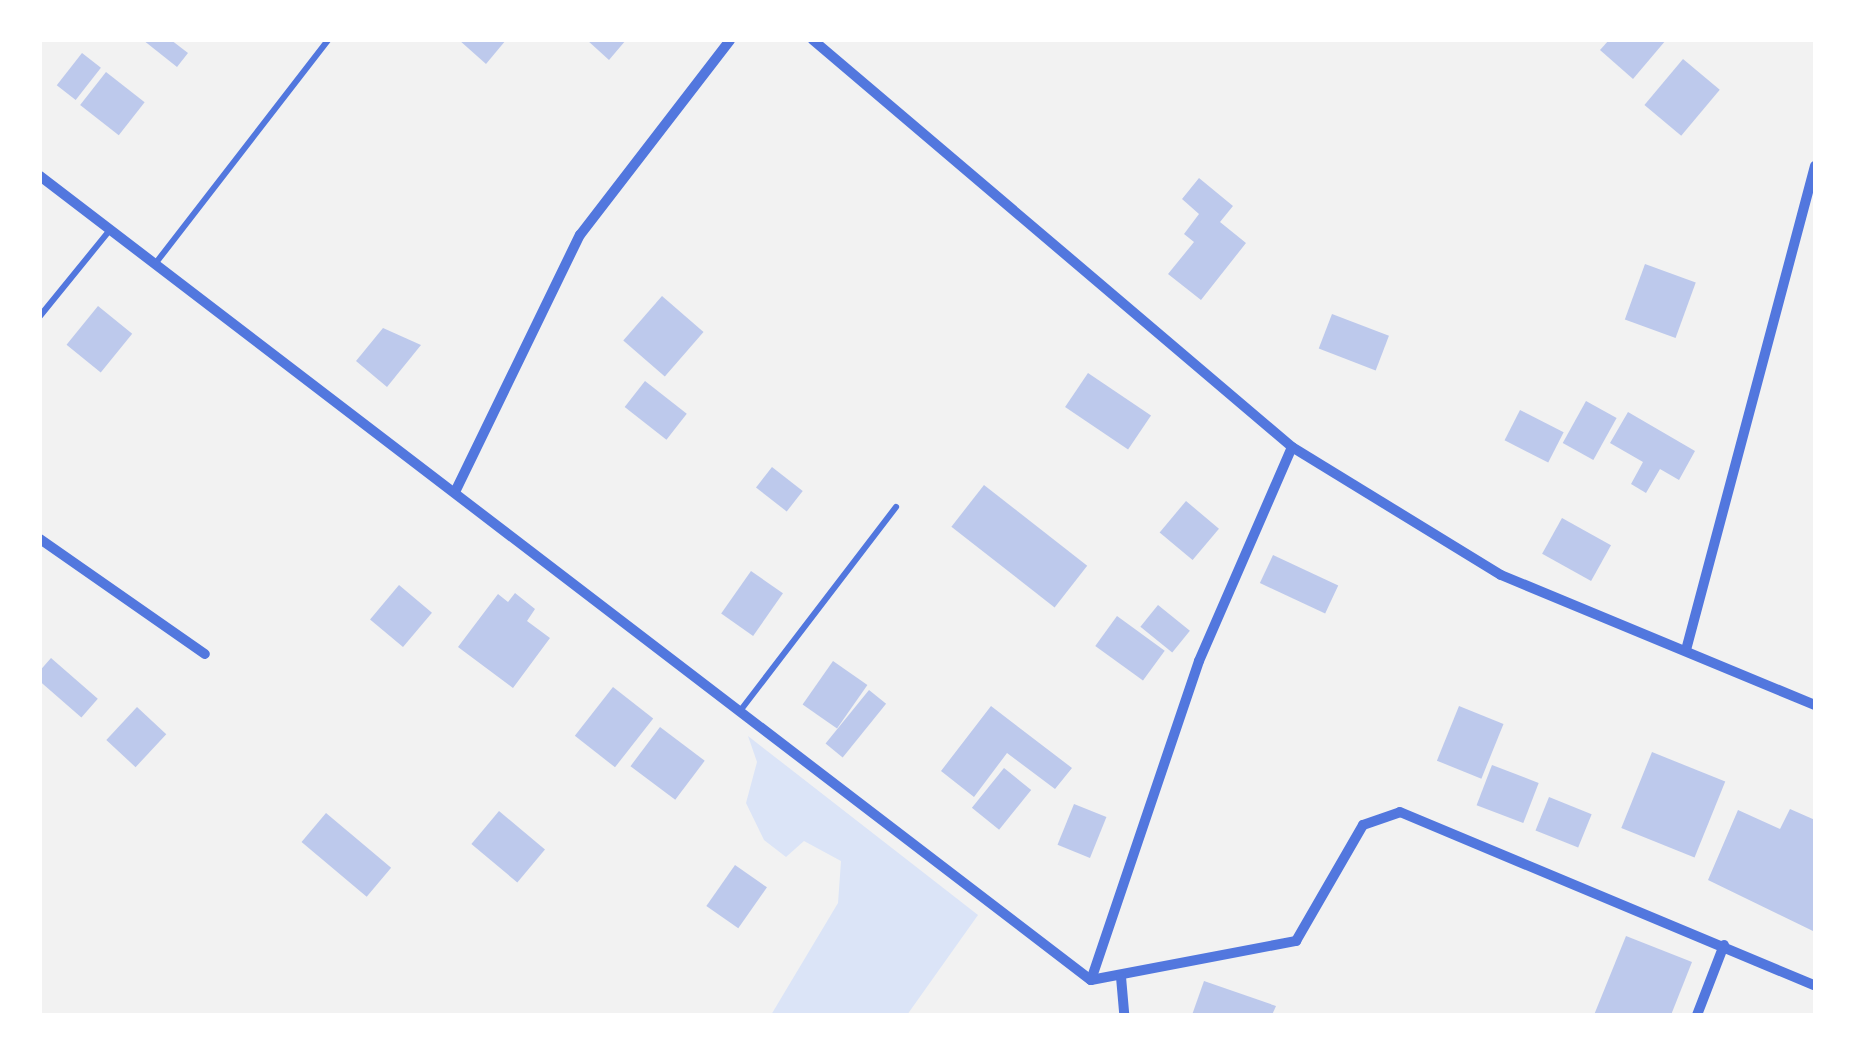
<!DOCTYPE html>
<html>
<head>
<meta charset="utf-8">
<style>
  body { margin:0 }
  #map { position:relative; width:1855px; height:1055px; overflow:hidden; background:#f2f2f2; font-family:Quicksand,sans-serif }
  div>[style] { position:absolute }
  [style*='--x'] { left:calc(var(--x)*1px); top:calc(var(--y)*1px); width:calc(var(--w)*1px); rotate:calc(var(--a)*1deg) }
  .green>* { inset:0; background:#dbe4f7 }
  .building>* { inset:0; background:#bdc9ec; transform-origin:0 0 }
  .service>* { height:6px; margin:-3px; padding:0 3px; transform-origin:3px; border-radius:3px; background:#5277de }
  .minor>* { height:10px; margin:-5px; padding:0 5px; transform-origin:5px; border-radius:5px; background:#5277de }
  span { translate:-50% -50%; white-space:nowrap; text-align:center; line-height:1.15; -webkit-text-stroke:8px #fff; paint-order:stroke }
  .frame { position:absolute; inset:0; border:42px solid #fff; pointer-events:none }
</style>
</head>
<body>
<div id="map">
  <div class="green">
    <div style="clip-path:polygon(748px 736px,978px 915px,907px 1015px,771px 1015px,838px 903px,841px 861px,804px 841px,786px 857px,764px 840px,746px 803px,757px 762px)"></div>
  </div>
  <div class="building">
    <div style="clip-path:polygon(143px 40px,171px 40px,188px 53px,177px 67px)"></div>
    <div style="clip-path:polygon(459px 40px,506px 40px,486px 64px)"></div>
    <div style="clip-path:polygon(587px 40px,626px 40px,609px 60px)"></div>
    <div style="clip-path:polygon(1609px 40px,1666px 40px,1633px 79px,1600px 50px)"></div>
    <div style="left:82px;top:53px;width:24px;height:41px;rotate:38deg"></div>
    <div style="left:1683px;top:59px;width:48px;height:60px;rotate:40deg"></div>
    <div style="left:106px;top:72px;width:49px;height:42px;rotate:38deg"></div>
    <div style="clip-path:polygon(1199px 178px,1233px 206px,1220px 222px,1246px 243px,1201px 300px,1168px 274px,1194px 242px,1184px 234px,1199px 214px,1182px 199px)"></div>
    <div style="left:1645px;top:264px;width:54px;height:59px;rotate:20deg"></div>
    <div style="left:662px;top:296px;width:55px;height:59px;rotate:41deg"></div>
    <div style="left:98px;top:306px;width:44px;height:50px;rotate:39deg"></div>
    <div style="left:1332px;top:314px;width:61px;height:37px;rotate:21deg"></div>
    <div style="clip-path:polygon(383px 328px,421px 345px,387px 387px,356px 361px)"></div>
    <div style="left:1088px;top:373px;width:76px;height:41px;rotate:34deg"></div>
    <div style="left:645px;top:381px;width:53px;height:33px;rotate:38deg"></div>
    <div style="left:1586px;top:401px;width:35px;height:48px;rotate:29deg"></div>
    <div style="left:1520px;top:410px;width:49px;height:34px;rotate:27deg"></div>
    <div style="clip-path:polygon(1628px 412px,1695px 451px,1679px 480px,1660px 469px,1646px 493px,1631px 484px,1643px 462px,1610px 443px)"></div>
    <div style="left:772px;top:467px;width:39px;height:26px;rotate:38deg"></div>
    <div style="left:984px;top:485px;width:131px;height:53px;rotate:38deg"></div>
    <div style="left:1186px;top:501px;width:43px;height:41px;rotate:40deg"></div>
    <div style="left:1562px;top:518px;width:56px;height:41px;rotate:29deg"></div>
    <div style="left:1273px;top:555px;width:72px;height:31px;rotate:25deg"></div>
    <div style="left:751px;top:571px;width:39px;height:52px;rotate:35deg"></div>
    <div style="left:399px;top:585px;width:43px;height:45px;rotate:40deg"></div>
    <div style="clip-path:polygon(515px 593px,535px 609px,527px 621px,550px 638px,513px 688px,458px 647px,498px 594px,508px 602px)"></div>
    <div style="left:1158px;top:605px;width:41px;height:28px;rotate:39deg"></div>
    <div style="left:1117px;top:616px;width:59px;height:37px;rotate:36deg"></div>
    <div style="left:51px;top:658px;width:62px;height:25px;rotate:41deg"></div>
    <div style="left:833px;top:661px;width:42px;height:53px;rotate:35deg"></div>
    <div style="left:613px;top:687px;width:51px;height:62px;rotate:38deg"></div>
    <div style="left:869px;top:690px;width:22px;height:69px;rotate:39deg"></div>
    <div style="clip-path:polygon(991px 706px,1072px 768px,1055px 789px,1007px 753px,974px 797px,941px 771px)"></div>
    <div style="left:1459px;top:706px;width:48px;height:59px;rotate:22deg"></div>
    <div style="left:137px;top:707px;width:40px;height:45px;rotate:43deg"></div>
    <div style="left:660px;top:727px;width:56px;height:49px;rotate:37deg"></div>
    <div style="left:1652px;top:752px;width:79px;height:82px;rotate:22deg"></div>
    <div style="left:1492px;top:765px;width:50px;height:43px;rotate:21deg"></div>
    <div style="left:1004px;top:768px;width:35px;height:51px;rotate:39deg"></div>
    <div style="left:1549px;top:797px;width:46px;height:36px;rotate:22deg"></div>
    <div style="left:1074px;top:804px;width:35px;height:44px;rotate:22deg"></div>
    <div style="clip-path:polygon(1790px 809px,1815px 820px,1813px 931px,1708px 880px,1738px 810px,1780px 829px)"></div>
    <div style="left:499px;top:811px;width:60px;height:43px;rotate:40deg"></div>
    <div style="left:326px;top:813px;width:85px;height:38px;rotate:40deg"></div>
    <div style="left:735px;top:865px;width:39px;height:50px;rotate:35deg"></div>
    <div style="clip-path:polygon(1626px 936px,1692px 962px,1671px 1015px,1594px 1015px)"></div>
    <div style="clip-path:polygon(1204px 981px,1276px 1006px,1272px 1015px,1192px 1015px)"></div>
  </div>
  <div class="service">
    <div style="--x:155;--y:264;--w:283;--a:-52.3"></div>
    <div style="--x:40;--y:316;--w:111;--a:-50.9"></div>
    <div style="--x:740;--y:711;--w:257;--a:-52.6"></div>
  </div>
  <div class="minor">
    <div style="--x:813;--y:40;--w:629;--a:40.35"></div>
    <div style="--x:1292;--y:447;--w:245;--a:31.5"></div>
    <div style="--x:1501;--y:575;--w:340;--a:22.5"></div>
    <div style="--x:40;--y:176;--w:1323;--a:37.42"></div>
    <div style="--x:1091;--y:980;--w:209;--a:-10.8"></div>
    <div style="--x:1296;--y:941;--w:134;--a:-60"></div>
    <div style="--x:1363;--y:825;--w:39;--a:-19"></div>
    <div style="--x:1400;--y:812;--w:450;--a:22.7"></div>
    <div style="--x:455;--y:492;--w:286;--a:-64.1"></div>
    <div style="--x:580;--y:235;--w:246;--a:-52.4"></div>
    <div style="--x:40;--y:539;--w:201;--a:34.9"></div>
    <div style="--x:1686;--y:650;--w:501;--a:-75.08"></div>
    <div style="--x:1121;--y:977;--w:38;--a:85"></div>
    <div style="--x:1091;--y:980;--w:337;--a:-71.3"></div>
    <div style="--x:1199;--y:661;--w:233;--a:-66.5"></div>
    <div style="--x:1697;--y:1015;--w:75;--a:-68.9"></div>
  </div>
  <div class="frame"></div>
</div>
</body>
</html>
